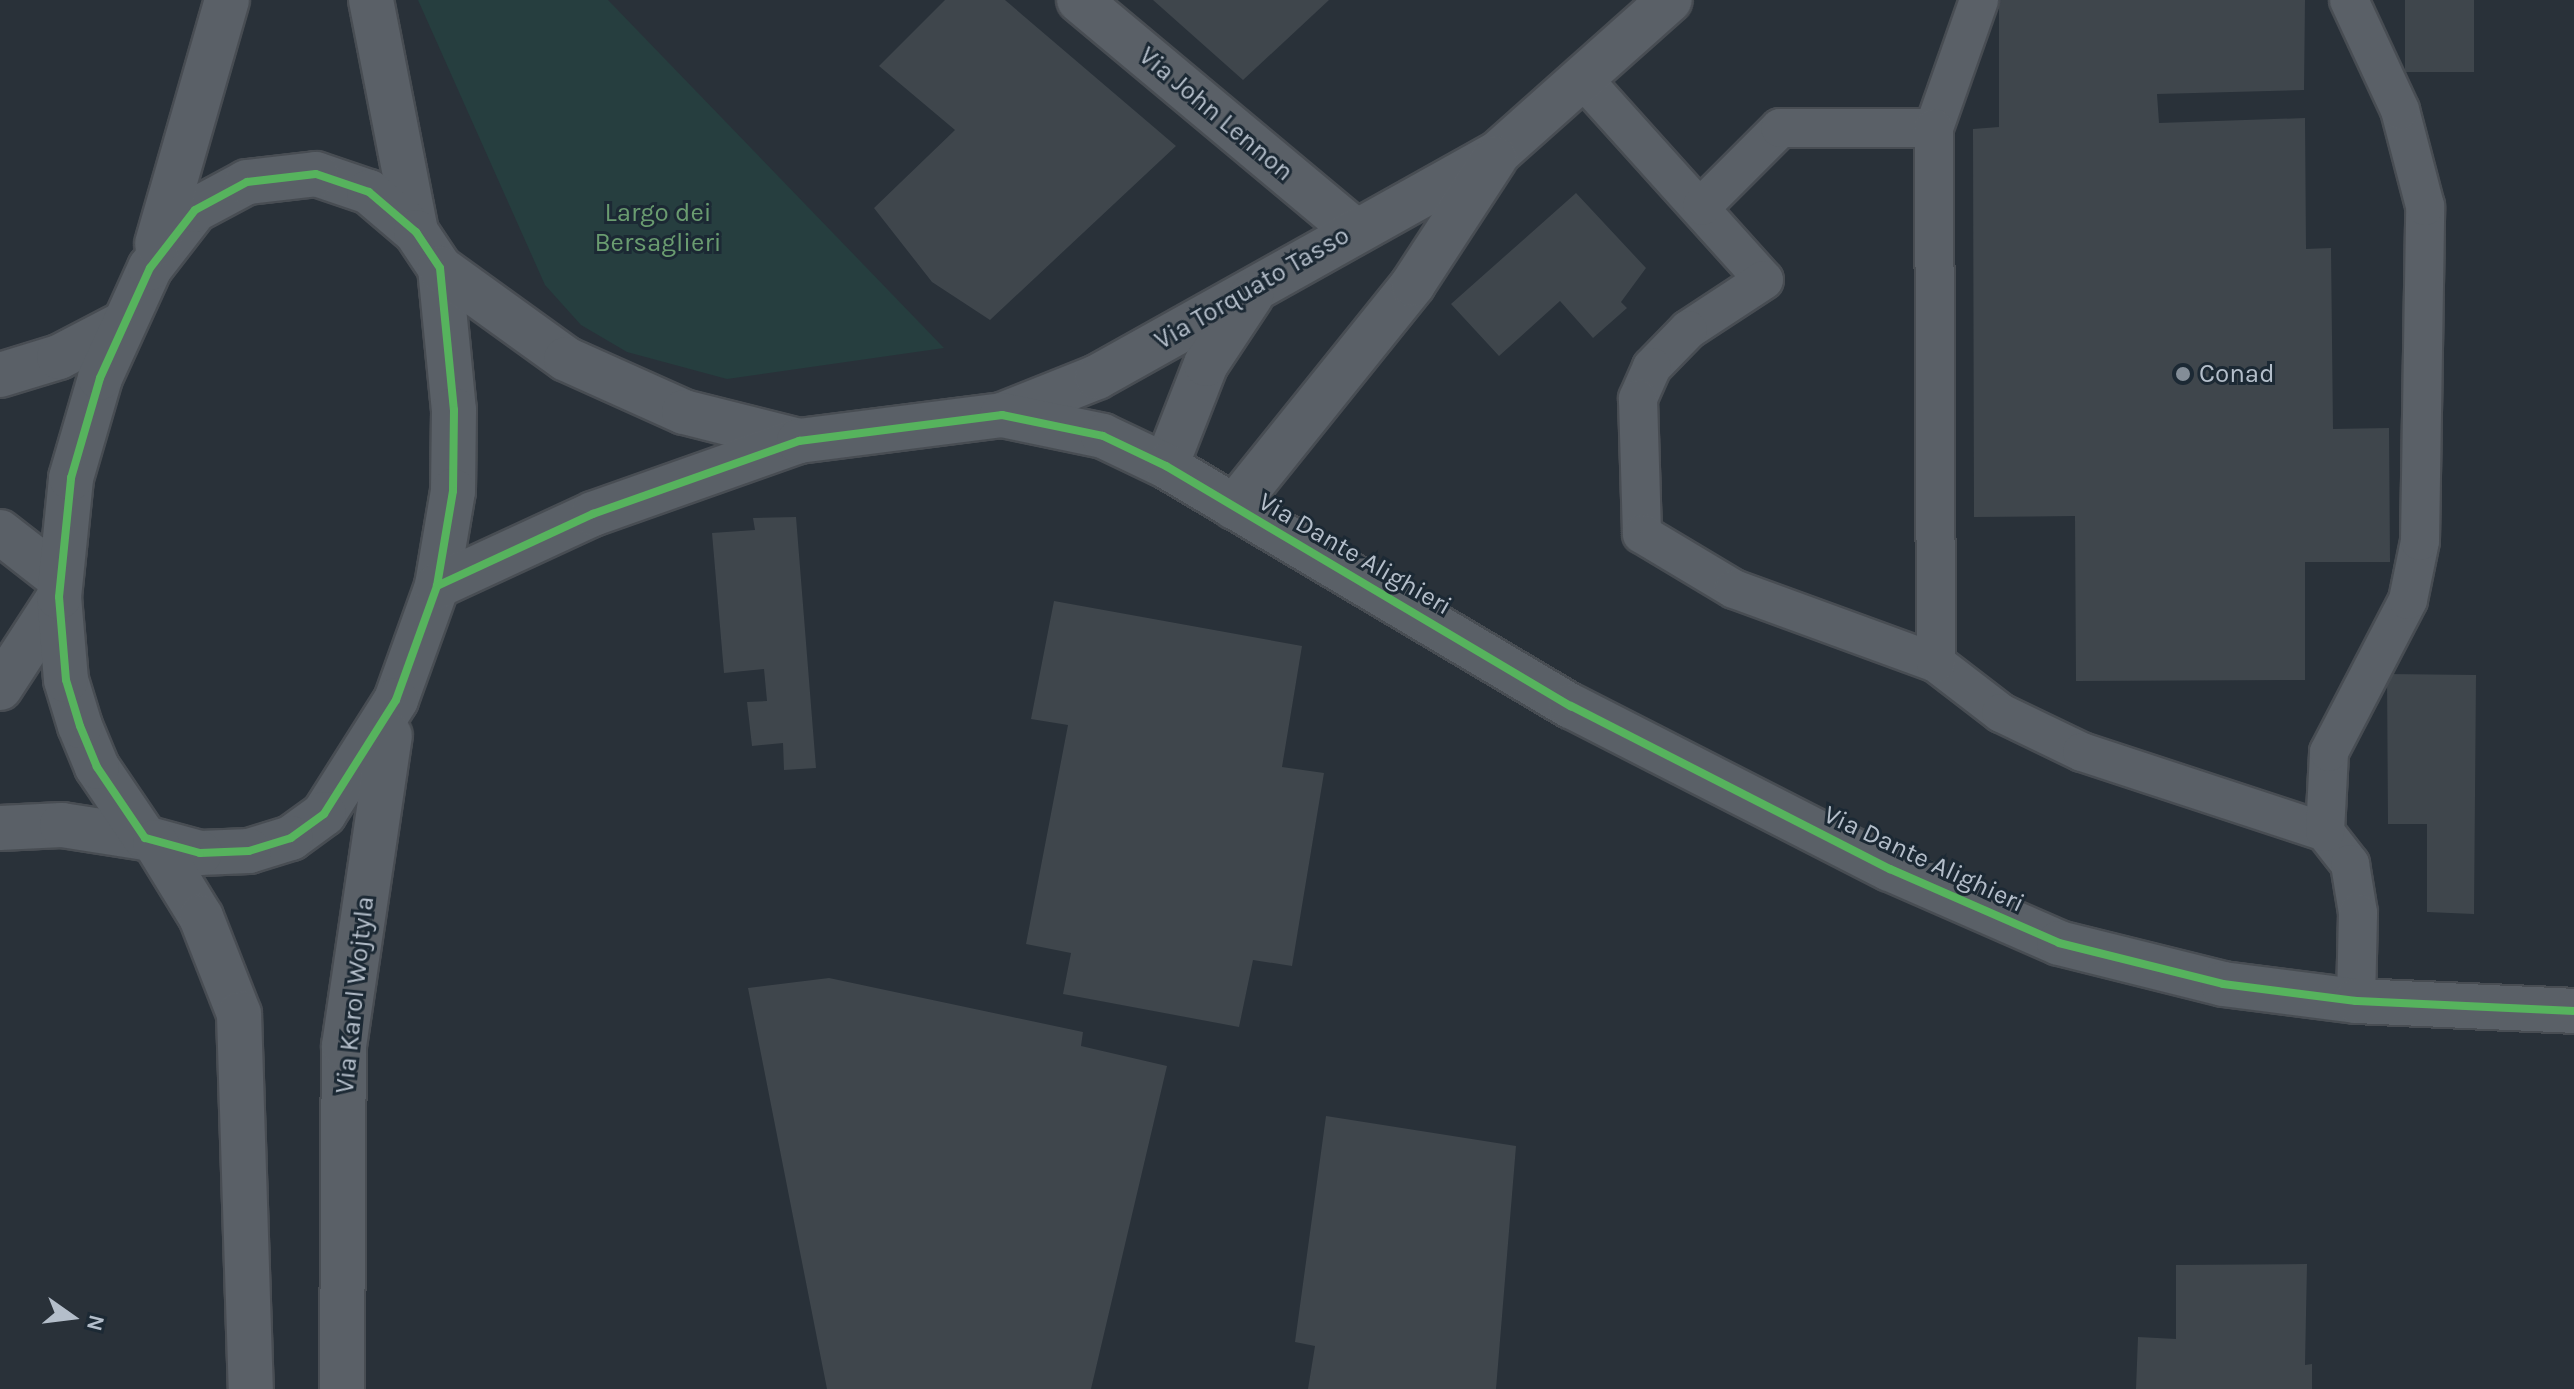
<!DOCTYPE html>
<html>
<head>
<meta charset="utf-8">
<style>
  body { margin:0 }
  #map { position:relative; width:2574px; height:1389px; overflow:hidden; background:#293139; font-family:Karla,sans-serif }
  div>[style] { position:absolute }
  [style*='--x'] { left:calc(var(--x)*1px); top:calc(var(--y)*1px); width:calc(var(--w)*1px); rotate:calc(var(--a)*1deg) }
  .green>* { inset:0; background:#263e3f }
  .building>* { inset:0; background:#3f464c; transform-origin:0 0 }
  .roads { filter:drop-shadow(2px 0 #484d53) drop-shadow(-2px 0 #484d53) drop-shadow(0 2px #484d53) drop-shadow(0 -2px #484d53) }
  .service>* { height:38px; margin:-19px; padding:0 19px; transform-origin:19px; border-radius:19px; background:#5a6067 }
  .minor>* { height:44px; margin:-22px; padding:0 22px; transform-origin:22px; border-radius:22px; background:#5a6067 }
  .tertiary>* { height:44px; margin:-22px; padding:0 22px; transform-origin:22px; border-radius:22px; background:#5a6067 }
  .cycleway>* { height:8px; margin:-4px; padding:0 4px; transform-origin:4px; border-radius:4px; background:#56b35d }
  .dots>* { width:22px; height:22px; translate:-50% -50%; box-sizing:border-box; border:4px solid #1c2934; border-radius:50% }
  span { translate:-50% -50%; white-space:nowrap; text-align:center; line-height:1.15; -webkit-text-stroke:6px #1c2934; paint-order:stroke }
  .street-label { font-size:26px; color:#b4beca }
  .park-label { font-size:26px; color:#6a9c70 }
  .poi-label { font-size:26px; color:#b4beca }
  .left { translate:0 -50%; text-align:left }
  .north { position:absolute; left:32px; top:1277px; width:80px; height:80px; -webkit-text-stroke:6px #1c2934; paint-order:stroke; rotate:104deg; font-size:22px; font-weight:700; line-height:32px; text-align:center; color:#b4beca }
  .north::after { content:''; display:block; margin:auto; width:28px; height:36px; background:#b4beca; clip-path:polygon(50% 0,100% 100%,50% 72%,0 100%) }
</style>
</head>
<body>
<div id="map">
  <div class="green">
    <div style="clip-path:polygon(418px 0,608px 0,944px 348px,727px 379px,627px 352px,581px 325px,545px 285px)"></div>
  </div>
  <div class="building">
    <div style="clip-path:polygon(945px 0,1005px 0,1176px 146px,990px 320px,932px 282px,874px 208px,955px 130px,879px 66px)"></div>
    <div style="clip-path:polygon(1153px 0,1329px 0,1243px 80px)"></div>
    <div style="clip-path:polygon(1999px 0,2305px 0,2304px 90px,2157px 94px,2159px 123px,2305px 118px,2306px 249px,2331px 248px,2333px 429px,2389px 428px,2390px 562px,2305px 562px,2305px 680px,2076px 681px,2075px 516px,1974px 517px,1973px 129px,1999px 127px)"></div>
    <div style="left:2405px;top:0;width:69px;height:72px"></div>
    <div style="clip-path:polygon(1576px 193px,1646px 268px,1621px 302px,1627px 308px,1593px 338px,1560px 301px,1499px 356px,1451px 304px)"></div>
    <div style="clip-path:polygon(796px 517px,816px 768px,784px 770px,783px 743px,752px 746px,747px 702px,767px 701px,764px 669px,724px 673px,712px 533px,755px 530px,753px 518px)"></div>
    <div style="clip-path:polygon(1054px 601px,1302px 646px,1282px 767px,1324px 773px,1292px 966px,1253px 960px,1239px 1027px,1063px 994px,1071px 953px,1026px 944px,1068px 725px,1031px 719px)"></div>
    <div style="clip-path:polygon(2387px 674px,2476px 675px,2474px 914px,2427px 912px,2427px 824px,2388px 824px)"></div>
    <div style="clip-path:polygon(829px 978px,1083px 1032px,1081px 1046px,1167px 1066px,1091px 1389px,827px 1389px,748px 988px)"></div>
    <div style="clip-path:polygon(1326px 1116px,1516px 1146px,1496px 1389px,1308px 1389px,1315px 1346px,1295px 1342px)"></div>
    <div style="clip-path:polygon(2307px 1264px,2305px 1365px,2312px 1364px,2312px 1389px,2136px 1389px,2138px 1337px,2176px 1339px,2176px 1265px)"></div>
  </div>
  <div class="roads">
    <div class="service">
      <div style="--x:1583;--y:79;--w:270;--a:48"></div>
      <div style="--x:1764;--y:280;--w:91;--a:146.7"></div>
      <div style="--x:1688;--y:330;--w:52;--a:134.2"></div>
      <div style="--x:1652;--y:367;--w:35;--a:114"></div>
      <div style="--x:1638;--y:399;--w:135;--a:88.3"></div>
      <div style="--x:1642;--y:534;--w:107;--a:30.9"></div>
      <div style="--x:1734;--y:589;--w:215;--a:20.1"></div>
      <div style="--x:1936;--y:663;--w:82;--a:37.6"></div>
      <div style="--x:2001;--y:713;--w:90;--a:25.7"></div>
      <div style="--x:2082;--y:752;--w:256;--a:18.2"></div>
      <div style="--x:2325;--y:832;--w:41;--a:52"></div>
      <div style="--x:2350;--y:864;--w:50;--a:80.7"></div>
      <div style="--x:2358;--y:913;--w:88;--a:91.3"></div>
      <div style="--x:1934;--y:128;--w:136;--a:-70.6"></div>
      <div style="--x:1702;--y:206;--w:110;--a:-45"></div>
      <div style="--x:1780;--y:128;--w:154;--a:0"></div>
      <div style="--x:1934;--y:128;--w:535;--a:89.79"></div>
      <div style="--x:2325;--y:832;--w:80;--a:-87.1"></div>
      <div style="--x:2329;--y:752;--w:171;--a:-62.5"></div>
      <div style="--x:2408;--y:600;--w:60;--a:-78.5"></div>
      <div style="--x:2420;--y:541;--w:335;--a:-89.1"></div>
      <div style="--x:2425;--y:206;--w:99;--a:-104.6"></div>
      <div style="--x:2400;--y:110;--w:121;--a:-114.9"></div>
    </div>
    <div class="minor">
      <div style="--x:1079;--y:0;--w:357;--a:39.9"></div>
      <div style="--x:0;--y:375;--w:62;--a:-17"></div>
      <div style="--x:59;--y:357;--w:73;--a:-27.6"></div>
      <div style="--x:1002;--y:415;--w:102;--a:-21.8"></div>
      <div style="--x:1097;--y:377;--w:459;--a:-29.2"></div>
      <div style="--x:1498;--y:153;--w:230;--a:-41.7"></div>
      <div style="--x:1166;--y:466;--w:110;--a:-68.6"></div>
      <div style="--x:1206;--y:364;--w:82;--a:-56.5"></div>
      <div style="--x:1234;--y:507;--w:286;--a:-51.2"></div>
      <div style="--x:1413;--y:284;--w:150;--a:-56.9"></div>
      <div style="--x:0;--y:532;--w:75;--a:37.9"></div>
      <div style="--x:0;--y:688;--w:108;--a:-57"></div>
      <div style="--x:0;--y:828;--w:62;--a:-2.8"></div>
      <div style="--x:62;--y:825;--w:84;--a:8.9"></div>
    </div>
    <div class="tertiary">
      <div style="--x:371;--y:0;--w:236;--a:79"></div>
      <div style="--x:316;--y:174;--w:56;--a:18.8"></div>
      <div style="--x:369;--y:192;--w:62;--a:40.4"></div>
      <div style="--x:416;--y:232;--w:43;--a:56.3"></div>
      <div style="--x:440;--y:268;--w:143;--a:84.4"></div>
      <div style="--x:454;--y:410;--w:81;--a:90.7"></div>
      <div style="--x:453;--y:491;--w:96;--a:99.6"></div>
      <div style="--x:437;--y:586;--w:121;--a:109.8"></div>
      <div style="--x:396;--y:700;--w:135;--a:122.3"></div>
      <div style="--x:324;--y:814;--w:41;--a:144"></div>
      <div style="--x:291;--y:838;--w:44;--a:162.8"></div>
      <div style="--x:249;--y:851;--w:49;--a:177.7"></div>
      <div style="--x:200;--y:853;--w:57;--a:-164.7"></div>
      <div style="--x:145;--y:838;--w:86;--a:-124.1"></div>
      <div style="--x:97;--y:767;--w:44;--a:-112.5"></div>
      <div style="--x:80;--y:726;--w:48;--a:-106.9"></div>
      <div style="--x:66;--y:680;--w:83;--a:-94.8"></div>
      <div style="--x:59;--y:597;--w:120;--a:-84.2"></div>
      <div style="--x:71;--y:478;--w:104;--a:-73.8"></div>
      <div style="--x:100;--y:378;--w:121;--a:-65.6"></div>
      <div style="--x:150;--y:268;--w:73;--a:-52.2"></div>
      <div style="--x:195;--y:210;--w:59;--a:-28.3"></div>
      <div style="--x:247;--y:182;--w:69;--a:-6.6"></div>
      <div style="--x:157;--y:244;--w:254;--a:-74"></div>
      <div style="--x:440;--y:268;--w:155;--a:35.8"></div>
      <div style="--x:566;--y:359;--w:129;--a:24.2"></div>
      <div style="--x:684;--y:412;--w:119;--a:14.2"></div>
      <div style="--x:437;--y:586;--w:172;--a:-24.8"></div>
      <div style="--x:593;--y:514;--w:219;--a:-19.5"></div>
      <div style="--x:799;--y:441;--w:205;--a:-7.3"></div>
      <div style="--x:1002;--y:415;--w:103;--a:11.7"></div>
      <div style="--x:1103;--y:436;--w:70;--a:25.5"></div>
      <div style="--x:1166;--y:466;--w:471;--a:30.7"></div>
      <div style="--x:1571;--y:706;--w:358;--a:27.1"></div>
      <div style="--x:1890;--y:869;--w:184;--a:23.6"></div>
      <div style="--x:2059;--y:943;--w:169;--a:14"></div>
      <div style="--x:2223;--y:984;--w:134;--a:7.3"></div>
      <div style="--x:2356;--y:1001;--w:218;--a:2.6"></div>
      <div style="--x:155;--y:842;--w:88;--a:58.5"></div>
      <div style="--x:201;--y:917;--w:104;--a:68.6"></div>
      <div style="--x:239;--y:1014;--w:375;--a:88.2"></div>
      <div style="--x:342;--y:1389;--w:343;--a:-89.7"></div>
      <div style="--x:344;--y:1046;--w:314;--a:-81.6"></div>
    </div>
  </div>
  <div class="cycleway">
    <div style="--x:316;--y:174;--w:56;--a:18.8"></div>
    <div style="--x:369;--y:192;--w:62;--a:40.4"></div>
    <div style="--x:416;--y:232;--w:43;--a:56.3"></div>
    <div style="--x:440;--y:268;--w:143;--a:84.4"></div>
    <div style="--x:454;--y:410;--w:81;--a:90.7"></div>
    <div style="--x:453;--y:491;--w:96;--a:99.6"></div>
    <div style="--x:437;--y:586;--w:121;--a:109.8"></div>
    <div style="--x:396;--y:700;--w:135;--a:122.3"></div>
    <div style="--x:324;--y:814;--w:41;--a:144"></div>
    <div style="--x:291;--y:838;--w:44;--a:162.8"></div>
    <div style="--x:249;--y:851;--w:49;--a:177.7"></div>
    <div style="--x:200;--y:853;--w:57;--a:-164.7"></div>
    <div style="--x:145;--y:838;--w:86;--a:-124.1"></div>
    <div style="--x:97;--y:767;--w:44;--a:-112.5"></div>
    <div style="--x:80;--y:726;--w:48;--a:-106.9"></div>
    <div style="--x:66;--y:680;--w:83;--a:-94.8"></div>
    <div style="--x:59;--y:597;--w:120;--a:-84.2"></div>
    <div style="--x:71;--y:478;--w:104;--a:-73.8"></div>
    <div style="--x:100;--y:378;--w:121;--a:-65.6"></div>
    <div style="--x:150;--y:268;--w:73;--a:-52.2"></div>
    <div style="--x:195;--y:210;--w:59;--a:-28.3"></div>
    <div style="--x:247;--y:182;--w:69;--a:-6.6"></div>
    <div style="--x:437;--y:586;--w:172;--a:-24.8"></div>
    <div style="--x:593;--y:514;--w:219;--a:-19.5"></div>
    <div style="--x:799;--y:441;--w:205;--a:-7.3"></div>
    <div style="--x:1002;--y:415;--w:103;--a:11.7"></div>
    <div style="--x:1103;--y:436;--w:70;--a:25.5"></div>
    <div style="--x:1166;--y:466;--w:471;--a:30.7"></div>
    <div style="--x:1571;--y:706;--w:358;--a:27.1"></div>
    <div style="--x:1890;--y:869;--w:184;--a:23.6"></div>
    <div style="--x:2059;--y:943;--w:169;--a:14"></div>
    <div style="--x:2223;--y:984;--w:134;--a:7.3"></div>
    <div style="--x:2356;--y:1001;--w:218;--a:2.6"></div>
  </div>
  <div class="dots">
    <div style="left:2183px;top:374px;background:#838d97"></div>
  </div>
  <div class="street-label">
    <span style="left:1216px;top:114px;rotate:40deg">Via John Lennon</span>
    <span style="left:1252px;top:288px;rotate:-30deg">Via Torquato Tasso</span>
    <span style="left:1355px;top:554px;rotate:30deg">Via Dante Alighieri</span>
    <span style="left:1924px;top:859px;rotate:25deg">Via Dante Alighieri</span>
    <span style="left:355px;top:995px;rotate:-84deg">Via Karol Wojtyla</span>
  </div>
  <div class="park-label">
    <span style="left:658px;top:228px">Largo dei<br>Bersaglieri</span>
  </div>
  <div class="poi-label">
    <span class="left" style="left:2199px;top:374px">Conad</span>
  </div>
  <div class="north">N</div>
</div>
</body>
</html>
